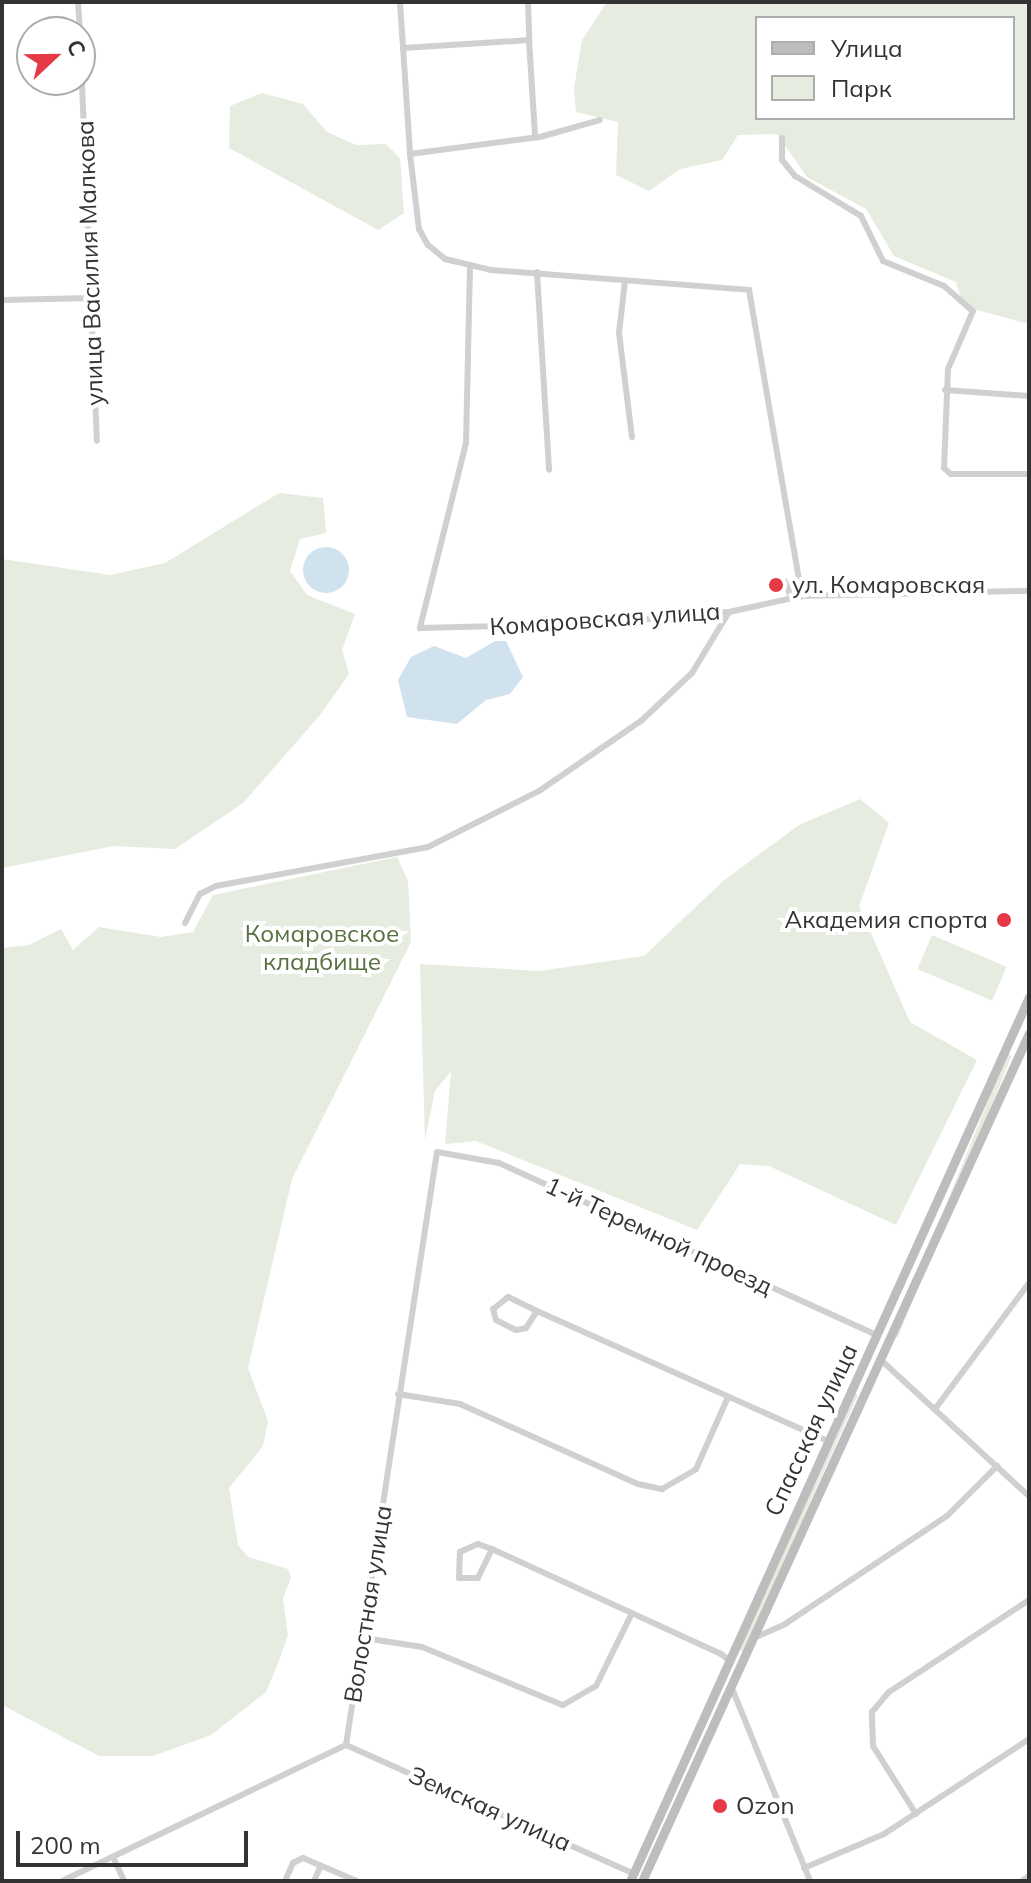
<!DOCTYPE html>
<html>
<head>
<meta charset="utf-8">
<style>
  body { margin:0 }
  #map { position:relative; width:1031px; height:1883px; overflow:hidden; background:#fff; font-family:Mulish,sans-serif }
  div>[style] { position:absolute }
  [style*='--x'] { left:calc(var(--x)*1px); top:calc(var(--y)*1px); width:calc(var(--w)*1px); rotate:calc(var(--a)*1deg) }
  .green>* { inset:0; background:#e6ecdf; transform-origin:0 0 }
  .water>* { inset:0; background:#cfe2ee }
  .round { border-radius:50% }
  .street>* { height:6px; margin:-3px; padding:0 3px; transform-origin:3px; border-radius:3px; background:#d0d0d0 }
  .secondary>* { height:9px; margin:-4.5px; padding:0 4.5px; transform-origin:4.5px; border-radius:4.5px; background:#bdbdbd }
  .dots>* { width:22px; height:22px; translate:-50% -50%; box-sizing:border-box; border:4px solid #fff; border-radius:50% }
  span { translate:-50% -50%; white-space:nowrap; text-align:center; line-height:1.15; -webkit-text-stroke:8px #fff; paint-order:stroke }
  .street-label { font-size:24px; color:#333 }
  .poi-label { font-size:24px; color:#333 }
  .left { translate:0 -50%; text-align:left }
  .right { translate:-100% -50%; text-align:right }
  .park-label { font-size:24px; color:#56703f }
  .frame { position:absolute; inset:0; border:4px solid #333; pointer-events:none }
  .legend { position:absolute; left:755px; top:16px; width:260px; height:104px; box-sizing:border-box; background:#fff; border:2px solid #adadad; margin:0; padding:10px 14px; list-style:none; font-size:24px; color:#333 }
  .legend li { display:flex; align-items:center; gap:16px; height:40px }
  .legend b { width:40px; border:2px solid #adadad }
  .north { position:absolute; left:16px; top:16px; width:80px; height:80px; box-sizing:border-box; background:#fff; border:2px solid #adadad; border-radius:50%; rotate:68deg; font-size:22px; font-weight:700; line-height:32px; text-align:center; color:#333 }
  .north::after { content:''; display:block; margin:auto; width:28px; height:36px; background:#e63946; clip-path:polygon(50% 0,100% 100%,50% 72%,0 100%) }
  .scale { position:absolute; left:16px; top:1831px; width:232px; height:36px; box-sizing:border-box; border:4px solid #333; border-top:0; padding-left:10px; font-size:24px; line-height:28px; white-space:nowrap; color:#333; -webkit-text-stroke:6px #fff; paint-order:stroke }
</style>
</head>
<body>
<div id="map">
  <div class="green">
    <div style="clip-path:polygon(evenodd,607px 2px,1029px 2px,1029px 324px,963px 306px,956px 282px,894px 256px,866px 209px,807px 177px,777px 134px,738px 135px,722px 160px,680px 169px,649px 191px,616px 175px,618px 122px,576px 112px,574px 88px,582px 40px,607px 2px,757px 18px,1013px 18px,1013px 118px,757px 118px,757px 18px)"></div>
    <div style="clip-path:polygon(262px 93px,303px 104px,327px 132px,356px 145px,386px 144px,400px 158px,404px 213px,378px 230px,229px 148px,230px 106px)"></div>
    <div style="clip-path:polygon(279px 493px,323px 498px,326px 533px,300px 539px,290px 571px,307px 595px,355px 614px,342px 650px,349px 674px,320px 715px,243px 803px,175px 849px,114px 846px,2px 868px,2px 559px,110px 575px,165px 563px)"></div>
    <div style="clip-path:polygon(860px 799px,889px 823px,859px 906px,910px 1022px,977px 1060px,896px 1225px,769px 1166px,740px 1164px,697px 1230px,476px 1141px,445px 1144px,451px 1071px,435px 1091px,425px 1140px,420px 964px,539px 971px,644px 956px,723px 881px,799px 825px)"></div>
    <div style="clip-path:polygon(397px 857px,408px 881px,411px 942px,292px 1179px,248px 1368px,268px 1421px,263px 1446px,229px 1488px,238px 1545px,248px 1557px,288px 1569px,291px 1578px,283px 1598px,288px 1635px,279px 1661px,266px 1692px,211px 1735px,153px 1756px,99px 1756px,2px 1705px,2px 948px,29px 945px,61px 929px,73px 950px,99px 927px,161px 937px,193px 932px,213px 895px)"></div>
    <div style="left:932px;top:935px;width:81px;height:37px;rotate:23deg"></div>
    <div style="left:1007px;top:1054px;width:5px;height:304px;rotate:22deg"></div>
    <div style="clip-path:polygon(853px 1393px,858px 1395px,743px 1652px,739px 1650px)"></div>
  </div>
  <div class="water">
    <div class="round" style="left:303px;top:547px;width:46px;height:46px"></div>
    <div style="clip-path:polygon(495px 641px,506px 641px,523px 677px,510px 694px,486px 700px,457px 724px,407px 717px,398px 680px,411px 657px,434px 646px,466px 658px)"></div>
  </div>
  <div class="street">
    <div style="--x:78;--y:2;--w:30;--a:86"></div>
    <div style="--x:400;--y:2;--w:152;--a:86.2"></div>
    <div style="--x:410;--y:154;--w:76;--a:83.2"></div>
    <div style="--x:419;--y:229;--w:18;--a:61"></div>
    <div style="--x:428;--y:245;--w:22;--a:39"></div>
    <div style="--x:445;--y:259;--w:47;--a:13.4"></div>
    <div style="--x:491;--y:270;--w:259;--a:4.4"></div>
    <div style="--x:749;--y:290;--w:311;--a:80.2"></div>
    <div style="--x:528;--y:2;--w:38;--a:88"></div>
    <div style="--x:80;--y:37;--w:404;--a:87.6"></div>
    <div style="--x:403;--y:48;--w:126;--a:-3.6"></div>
    <div style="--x:529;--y:40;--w:95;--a:86.4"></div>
    <div style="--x:782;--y:138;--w:22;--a:90"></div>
    <div style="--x:782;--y:160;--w:21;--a:51"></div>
    <div style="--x:795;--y:176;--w:77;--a:31.2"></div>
    <div style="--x:861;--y:216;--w:50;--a:63.9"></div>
    <div style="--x:883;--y:261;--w:66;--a:22.3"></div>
    <div style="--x:944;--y:286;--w:38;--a:41"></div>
    <div style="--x:973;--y:311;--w:63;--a:113.3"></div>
    <div style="--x:948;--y:369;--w:99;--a:92.3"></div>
    <div style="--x:944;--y:468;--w:9;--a:41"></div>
    <div style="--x:951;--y:474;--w:78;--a:0"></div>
    <div style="--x:410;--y:154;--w:131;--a:-7.5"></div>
    <div style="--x:540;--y:137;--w:62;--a:-15.8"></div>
    <div style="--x:470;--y:266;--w:177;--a:91.3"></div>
    <div style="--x:466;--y:443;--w:191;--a:104"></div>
    <div style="--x:420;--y:628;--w:186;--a:-1.5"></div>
    <div style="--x:606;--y:623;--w:123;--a:-5.1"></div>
    <div style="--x:729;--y:612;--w:75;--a:-12.4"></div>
    <div style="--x:802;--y:596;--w:227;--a:-1.3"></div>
    <div style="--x:537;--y:272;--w:198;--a:86.5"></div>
    <div style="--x:625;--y:281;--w:52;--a:96.6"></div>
    <div style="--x:619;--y:333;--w:105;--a:82.9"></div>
    <div style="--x:2;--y:300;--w:90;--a:-1.3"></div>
    <div style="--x:945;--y:390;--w:84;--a:4.1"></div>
    <div style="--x:790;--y:595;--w:14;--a:-107"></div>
    <div style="--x:786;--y:582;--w:11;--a:5"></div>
    <div style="--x:185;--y:923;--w:33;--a:-63"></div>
    <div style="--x:200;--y:894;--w:18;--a:-27"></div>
    <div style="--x:216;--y:886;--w:216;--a:-10.4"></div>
    <div style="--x:428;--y:847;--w:124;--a:-26.8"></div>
    <div style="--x:539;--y:791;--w:124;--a:-34.5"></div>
    <div style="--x:641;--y:721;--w:70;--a:-43.3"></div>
    <div style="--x:692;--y:673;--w:71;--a:-58.8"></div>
    <div style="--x:537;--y:1311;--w:32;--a:-154"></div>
    <div style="--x:508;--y:1297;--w:19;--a:141"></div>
    <div style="--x:493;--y:1309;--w:11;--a:75"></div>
    <div style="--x:496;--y:1320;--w:22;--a:27"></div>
    <div style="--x:516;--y:1330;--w:10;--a:-11"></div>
    <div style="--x:526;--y:1328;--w:20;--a:-57"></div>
    <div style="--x:537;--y:1311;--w:318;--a:24.1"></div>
    <div style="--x:882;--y:1361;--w:200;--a:42.6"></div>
    <div style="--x:398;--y:1394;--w:63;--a:9.2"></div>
    <div style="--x:460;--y:1404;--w:195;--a:24.2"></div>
    <div style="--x:638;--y:1484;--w:25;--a:12"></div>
    <div style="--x:662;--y:1489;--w:39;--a:-30"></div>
    <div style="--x:696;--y:1469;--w:79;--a:-66"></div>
    <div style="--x:935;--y:1409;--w:157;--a:-53.3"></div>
    <div style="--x:492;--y:1549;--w:32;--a:116"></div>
    <div style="--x:478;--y:1578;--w:19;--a:180"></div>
    <div style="--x:459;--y:1578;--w:26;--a:-88"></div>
    <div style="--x:460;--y:1552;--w:20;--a:-24"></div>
    <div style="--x:478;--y:1544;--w:15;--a:20"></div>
    <div style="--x:492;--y:1549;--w:252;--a:24.6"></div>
    <div style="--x:721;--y:1654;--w:10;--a:37"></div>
    <div style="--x:364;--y:1638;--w:59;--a:8.8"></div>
    <div style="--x:422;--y:1647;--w:152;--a:22.4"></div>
    <div style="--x:563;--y:1705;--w:38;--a:-30"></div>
    <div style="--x:596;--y:1686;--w:81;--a:-63.7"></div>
    <div style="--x:754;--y:1638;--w:34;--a:-24"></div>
    <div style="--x:785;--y:1624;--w:195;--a:-33.7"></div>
    <div style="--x:947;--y:1516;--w:71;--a:-45"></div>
    <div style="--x:731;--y:1686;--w:210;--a:67.9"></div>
    <div style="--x:346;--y:1745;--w:600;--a:-81.28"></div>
    <div style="--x:437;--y:1152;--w:63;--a:10.1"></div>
    <div style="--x:499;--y:1163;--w:415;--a:24.5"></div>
    <div style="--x:346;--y:1745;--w:316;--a:24.1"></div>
    <div style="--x:916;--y:1814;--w:80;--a:-122.3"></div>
    <div style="--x:873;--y:1746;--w:34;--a:-92"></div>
    <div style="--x:872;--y:1712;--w:26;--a:-50"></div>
    <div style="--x:889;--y:1692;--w:168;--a:-33.3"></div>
    <div style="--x:113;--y:1857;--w:26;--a:65"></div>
    <div style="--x:804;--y:1868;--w:87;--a:-23"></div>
    <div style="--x:884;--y:1834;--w:173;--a:-33.2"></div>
    <div style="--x:62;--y:1881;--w:315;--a:-25.6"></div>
    <div style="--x:285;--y:1881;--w:20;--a:-66"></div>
    <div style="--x:293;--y:1863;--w:11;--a:-27"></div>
    <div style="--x:303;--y:1858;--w:59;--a:23.1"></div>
    <div style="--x:314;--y:1881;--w:17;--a:-66"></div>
    <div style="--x:1022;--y:1881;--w:9;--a:-36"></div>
  </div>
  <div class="secondary">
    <div style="--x:630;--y:1881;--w:970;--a:-65.71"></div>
    <div style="--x:642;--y:1881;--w:932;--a:-65.47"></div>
  </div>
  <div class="dots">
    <div style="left:776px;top:585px;background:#e63946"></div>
    <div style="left:1004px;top:920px;background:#e63946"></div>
    <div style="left:720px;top:1806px;background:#e63946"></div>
  </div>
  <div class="street-label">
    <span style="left:90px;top:263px;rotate:-92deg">улица Василия Малкова</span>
    <span style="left:605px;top:619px;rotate:-4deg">Комаровская улица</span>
    <span style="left:659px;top:1236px;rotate:25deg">1-й Теремной проезд</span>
    <span style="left:811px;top:1430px;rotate:-65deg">Спасская улица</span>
    <span style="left:368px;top:1604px;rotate:-81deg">Волостная улица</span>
    <span style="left:490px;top:1809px;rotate:24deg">Земская улица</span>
  </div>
  <div class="poi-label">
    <span class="left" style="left:792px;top:585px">ул. Комаровская</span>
    <span class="right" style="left:988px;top:920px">Академия спорта</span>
    <span class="left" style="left:736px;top:1806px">Ozon</span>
  </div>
  <div class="park-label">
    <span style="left:322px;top:948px">Комаровское<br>кладбище</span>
  </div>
  <div class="frame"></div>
  <ul class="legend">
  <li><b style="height:10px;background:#bdbdbd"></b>Улица</li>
  <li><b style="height:22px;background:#e6ecdf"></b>Парк</li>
  </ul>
  <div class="north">С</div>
  <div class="scale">200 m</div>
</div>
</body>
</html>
